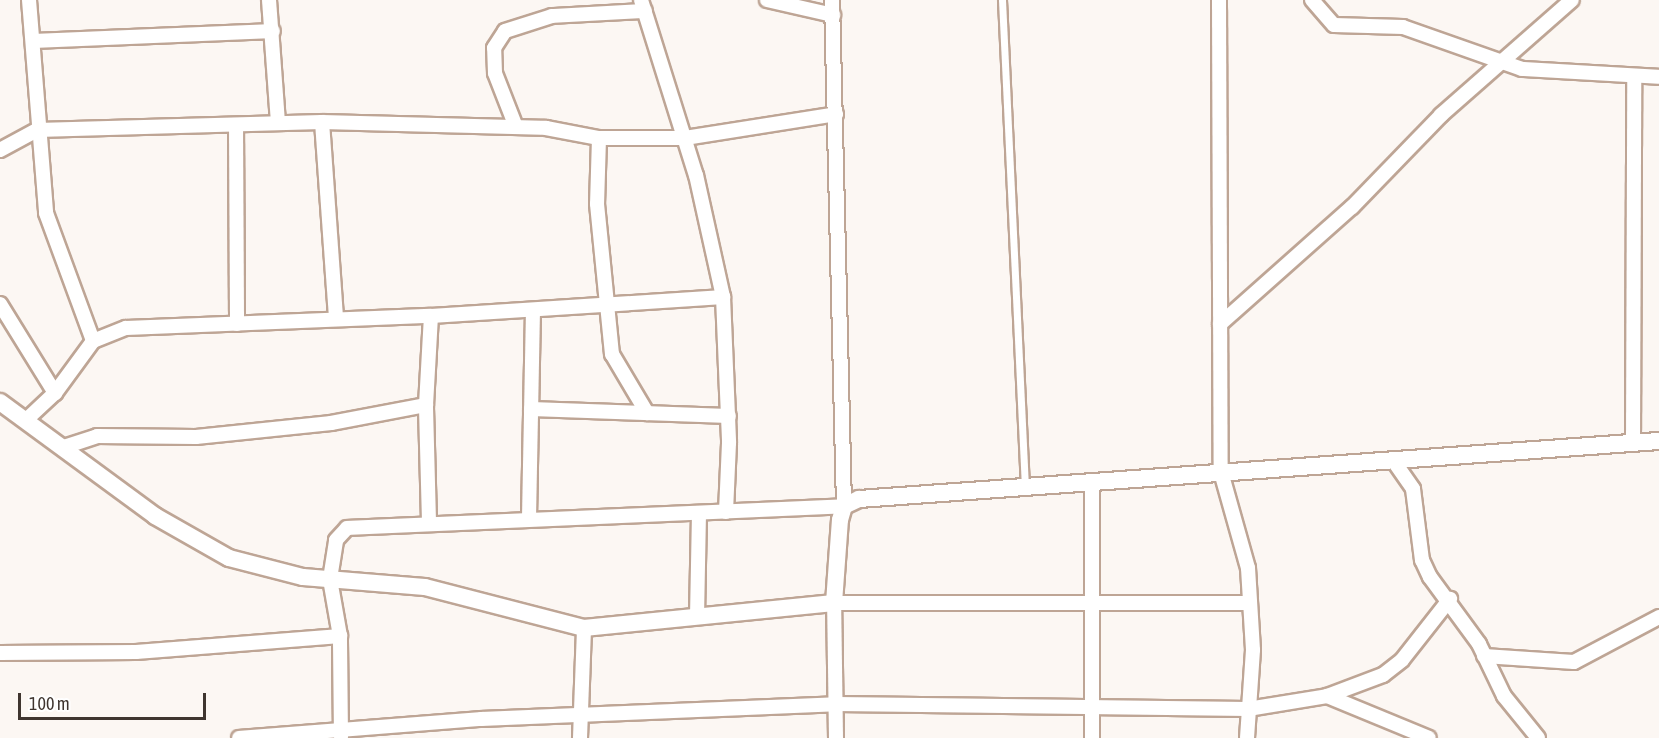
<!DOCTYPE html>
<html>
<head>
<meta charset="utf-8">
<style>
  body { margin:0 }
  #map { position:relative; width:1659px; height:738px; overflow:hidden; background:#fcf7f3; font-family:"Asap Condensed",sans-serif }
  div>[style] { position:absolute }
  [style*='--x'] { left:calc(var(--x)*1px); top:calc(var(--y)*1px); width:calc(var(--w)*1px); rotate:calc(var(--a)*1deg) }
  .roads { filter:drop-shadow(2px 0 #bea595) drop-shadow(-2px 0 #bea595) drop-shadow(0 2px #bea595) drop-shadow(0 -2px #bea595) }
  .service>* { height:7px; margin:-3.5px; padding:0 3.5px; transform-origin:3.5px; border-radius:3.5px; background:#fff }
  .minor>* { height:14px; margin:-7px; padding:0 7px; transform-origin:7px; border-radius:7px; background:#fff }
  .tertiary>* { height:16px; margin:-8px; padding:0 8px; transform-origin:8px; border-radius:8px; background:#fff }
  span { translate:-50% -50%; white-space:nowrap; text-align:center; line-height:1.15; -webkit-text-stroke:6px #fff; paint-order:stroke }
  .scale { position:absolute; left:18px; top:693px; width:188px; height:27px; box-sizing:border-box; border:3px solid #3f352f; border-top:0; padding-left:8px; font-size:18px; line-height:21px; white-space:nowrap; color:#3f352f; -webkit-text-stroke:4px #fff; paint-order:stroke }
</style>
</head>
<body>
<div id="map">
  <div class="roads">
    <div class="service">
      <div style="--x:1002;--y:0;--w:488;--a:87.3"></div>
    </div>
    <div class="minor">
      <div style="--x:29;--y:0;--w:214;--a:85.4"></div>
      <div style="--x:46;--y:213;--w:136;--a:69.8"></div>
      <div style="--x:269;--y:0;--w:123;--a:85.8"></div>
      <div style="--x:641;--y:0;--w:183;--a:72.6"></div>
      <div style="--x:696;--y:175;--w:125;--a:77.5"></div>
      <div style="--x:723;--y:297;--w:146;--a:87.6"></div>
      <div style="--x:729;--y:443;--w:69;--a:92.5"></div>
      <div style="--x:767;--y:0;--w:68;--a:12.8"></div>
      <div style="--x:1219;--y:0;--w:472;--a:89.8"></div>
      <div style="--x:1221;--y:472;--w:100;--a:74.3"></div>
      <div style="--x:1248;--y:568;--w:82;--a:86.5"></div>
      <div style="--x:1253;--y:650;--w:88;--a:93.9"></div>
      <div style="--x:1312;--y:0;--w:33;--a:49"></div>
      <div style="--x:1334;--y:25;--w:69;--a:1.7"></div>
      <div style="--x:1403;--y:27;--w:126;--a:19.4"></div>
      <div style="--x:1522;--y:69;--w:137;--a:3.3"></div>
      <div style="--x:34;--y:41;--w:239;--a:-2.4"></div>
      <div style="--x:322;--y:122;--w:197;--a:85.9"></div>
      <div style="--x:236;--y:125;--w:199;--a:89.7"></div>
      <div style="--x:516;--y:127;--w:58;--a:-111.3"></div>
      <div style="--x:495;--y:73;--w:25;--a:-92"></div>
      <div style="--x:494;--y:48;--w:20;--a:-57"></div>
      <div style="--x:505;--y:31;--w:49;--a:-17.7"></div>
      <div style="--x:552;--y:16;--w:93;--a:-3.1"></div>
      <div style="--x:599;--y:138;--w:66;--a:91.7"></div>
      <div style="--x:597;--y:204;--w:151;--a:84.3"></div>
      <div style="--x:612;--y:354;--w:69;--a:59.3"></div>
      <div style="--x:0;--y:150;--w:42;--a:-28.4"></div>
      <div style="--x:37;--y:130;--w:285;--a:-1.6"></div>
      <div style="--x:322;--y:122;--w:224;--a:1.5"></div>
      <div style="--x:546;--y:128;--w:54;--a:10.7"></div>
      <div style="--x:599;--y:138;--w:86;--a:0"></div>
      <div style="--x:685;--y:138;--w:153;--a:-9"></div>
      <div style="--x:0;--y:304;--w:105;--a:58.3"></div>
      <div style="--x:1220;--y:324;--w:176;--a:-41.6"></div>
      <div style="--x:1352;--y:207;--w:128;--a:-45.9"></div>
      <div style="--x:1441;--y:115;--w:174;--a:-41.3"></div>
      <div style="--x:531;--y:409;--w:198;--a:2"></div>
      <div style="--x:26;--y:420;--w:40;--a:-43"></div>
      <div style="--x:55;--y:393;--w:64;--a:-53.8"></div>
      <div style="--x:93;--y:341;--w:35;--a:-22"></div>
      <div style="--x:126;--y:328;--w:305;--a:-2.3"></div>
      <div style="--x:431;--y:316;--w:293;--a:-3.7"></div>
      <div style="--x:1633;--y:443;--w:367;--a:-89.8"></div>
      <div style="--x:64;--y:447;--w:35;--a:-18"></div>
      <div style="--x:97;--y:436;--w:99;--a:0.6"></div>
      <div style="--x:196;--y:437;--w:136;--a:-5.9"></div>
      <div style="--x:331;--y:423;--w:97;--a:-10.7"></div>
      <div style="--x:1393;--y:460;--w:35;--a:55"></div>
      <div style="--x:1413;--y:489;--w:72;--a:82.8"></div>
      <div style="--x:1422;--y:560;--w:19;--a:65"></div>
      <div style="--x:1430;--y:577;--w:83;--a:53.8"></div>
      <div style="--x:1479;--y:644;--w:58;--a:64.3"></div>
      <div style="--x:1504;--y:696;--w:54;--a:51"></div>
      <div style="--x:529;--y:518;--w:208;--a:-88.9"></div>
      <div style="--x:429;--y:522;--w:117;--a:-91.5"></div>
      <div style="--x:426;--y:405;--w:89;--a:-86.8"></div>
      <div style="--x:697;--y:617;--w:104;--a:-88.9"></div>
      <div style="--x:0;--y:653;--w:136;--a:-0.4"></div>
      <div style="--x:136;--y:652;--w:205;--a:-4.5"></div>
      <div style="--x:1484;--y:656;--w:90;--a:3.8"></div>
      <div style="--x:1574;--y:662;--w:96;--a:-27.9"></div>
      <div style="--x:1327;--y:696;--w:110;--a:22.4"></div>
      <div style="--x:341;--y:737;--w:101;--a:-90.6"></div>
      <div style="--x:340;--y:636;--w:58;--a:-100"></div>
      <div style="--x:330;--y:579;--w:39;--a:-81"></div>
      <div style="--x:336;--y:540;--w:16;--a:-47"></div>
      <div style="--x:347;--y:528;--w:497;--a:-2.5"></div>
      <div style="--x:844;--y:506;--w:506;--a:-91.36"></div>
      <div style="--x:239;--y:738;--w:243;--a:-4.5"></div>
      <div style="--x:481;--y:719;--w:355;--a:-2.4"></div>
      <div style="--x:836;--y:704;--w:412;--a:0.7"></div>
      <div style="--x:1248;--y:709;--w:80;--a:-9.3"></div>
      <div style="--x:1327;--y:696;--w:60;--a:-20.6"></div>
      <div style="--x:1383;--y:675;--w:24;--a:-38"></div>
      <div style="--x:1402;--y:660;--w:78;--a:-51.8"></div>
      <div style="--x:580;--y:738;--w:110;--a:-87.9"></div>
      <div style="--x:836;--y:738;--w:135;--a:-90.8"></div>
      <div style="--x:834;--y:603;--w:416;--a:0"></div>
      <div style="--x:1092;--y:738;--w:256;--a:-90"></div>
    </div>
    <div class="tertiary">
      <div style="--x:0;--y:402;--w:192;--a:36.3"></div>
      <div style="--x:155;--y:516;--w:85;--a:29.6"></div>
      <div style="--x:229;--y:558;--w:76;--a:14.4"></div>
      <div style="--x:303;--y:577;--w:122;--a:4.7"></div>
      <div style="--x:425;--y:587;--w:164;--a:14.5"></div>
      <div style="--x:584;--y:628;--w:251;--a:-5.7"></div>
      <div style="--x:834;--y:603;--w:83;--a:-85.9"></div>
      <div style="--x:840;--y:520;--w:15;--a:-74"></div>
      <div style="--x:844;--y:506;--w:17;--a:-25"></div>
      <div style="--x:859;--y:499;--w:802;--a:-4.15"></div>
    </div>
  </div>
  <div class="scale">100 m</div>
</div>
</body>
</html>
